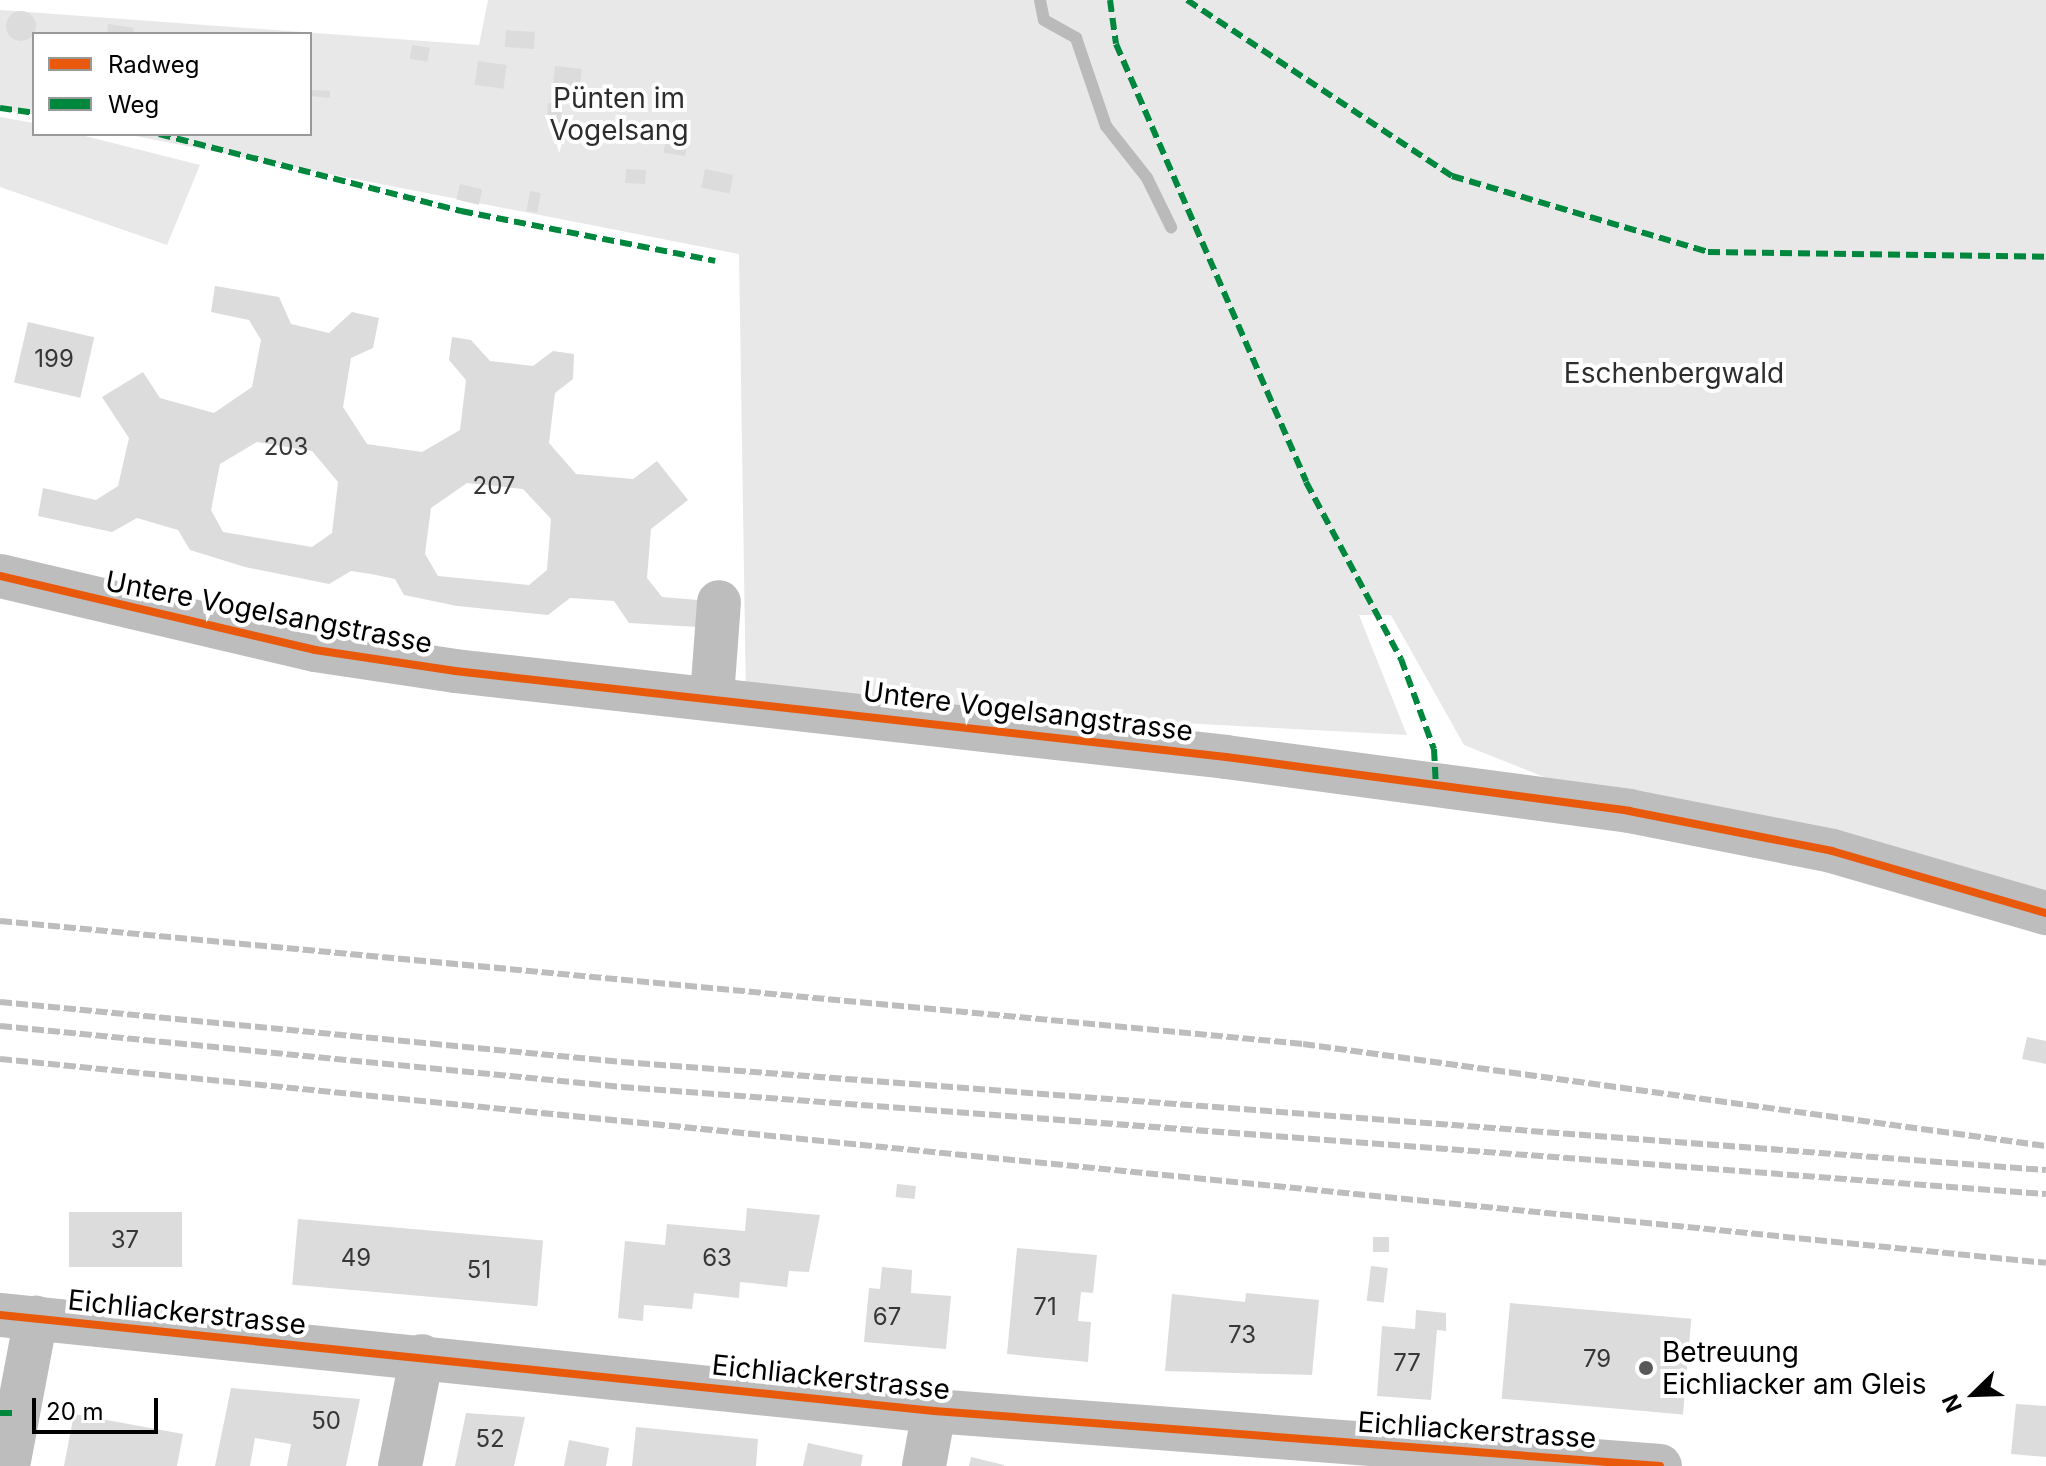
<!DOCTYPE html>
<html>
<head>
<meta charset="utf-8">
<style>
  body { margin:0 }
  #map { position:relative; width:2046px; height:1466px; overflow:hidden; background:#fff; font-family:Inter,sans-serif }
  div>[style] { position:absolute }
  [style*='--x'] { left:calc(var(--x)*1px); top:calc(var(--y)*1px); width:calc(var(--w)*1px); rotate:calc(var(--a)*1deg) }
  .green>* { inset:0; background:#e8e8e8 }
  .stream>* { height:12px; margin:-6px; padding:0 6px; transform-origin:6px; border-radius:6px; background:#bababa }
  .building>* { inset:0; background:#dcdcdc; transform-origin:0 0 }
  .round { border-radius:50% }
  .minor>* { height:44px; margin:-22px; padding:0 22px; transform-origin:22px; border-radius:22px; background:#bdbdbd }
  .major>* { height:44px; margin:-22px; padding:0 22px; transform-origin:22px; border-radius:22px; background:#bdbdbd }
  .rail>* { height:6px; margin-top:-3px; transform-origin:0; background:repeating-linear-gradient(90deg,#bdbdbd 0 12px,transparent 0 16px) }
  .quiet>* { height:6px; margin-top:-3px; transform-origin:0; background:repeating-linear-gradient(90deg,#00873e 0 12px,transparent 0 18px) }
  .cycleway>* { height:8px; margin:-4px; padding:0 4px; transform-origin:4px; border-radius:4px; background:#e8590c }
  .dots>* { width:22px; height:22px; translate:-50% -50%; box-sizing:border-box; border:4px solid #fff; border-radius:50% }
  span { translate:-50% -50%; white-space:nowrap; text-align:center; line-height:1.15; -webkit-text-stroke:8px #fff; paint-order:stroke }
  .number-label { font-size:24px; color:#373737 }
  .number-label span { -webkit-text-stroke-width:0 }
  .park-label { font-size:28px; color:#2d2d2d }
  .street-label { font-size:28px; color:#000 }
  .poi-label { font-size:28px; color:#000 }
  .left { translate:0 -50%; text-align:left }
  .legend { position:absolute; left:32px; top:32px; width:280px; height:104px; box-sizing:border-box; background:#fff; border:2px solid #999; margin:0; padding:10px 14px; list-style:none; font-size:24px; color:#000 }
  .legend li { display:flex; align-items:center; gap:16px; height:40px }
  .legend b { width:40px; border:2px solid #999 }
  .north { position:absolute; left:1934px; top:1354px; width:80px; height:80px; -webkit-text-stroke:6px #fff; paint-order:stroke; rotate:247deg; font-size:22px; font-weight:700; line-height:32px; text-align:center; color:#000 }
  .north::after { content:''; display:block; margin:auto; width:28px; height:36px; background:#000; clip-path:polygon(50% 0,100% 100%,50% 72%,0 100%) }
  .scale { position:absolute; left:32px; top:1398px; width:126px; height:36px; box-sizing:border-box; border:4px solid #000; border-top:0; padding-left:10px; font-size:24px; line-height:28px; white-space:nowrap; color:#000; -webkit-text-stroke:6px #fff; paint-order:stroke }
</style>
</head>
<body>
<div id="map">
  <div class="green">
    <div style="clip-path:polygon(488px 0,2046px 0,2046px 892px,1629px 811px,1464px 745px,1391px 615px,1359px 615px,1407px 735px,746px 700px,739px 254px,125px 134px,310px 134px,310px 34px,34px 34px,34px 114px,0 110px,0 10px,479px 45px)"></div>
    <div style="clip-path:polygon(0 117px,34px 123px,34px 134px,77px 134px,200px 165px,167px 245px,0 187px)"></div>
  </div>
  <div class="stream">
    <div style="--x:1040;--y:0;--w:20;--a:79"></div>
    <div style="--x:1044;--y:20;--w:37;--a:29"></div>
    <div style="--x:1076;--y:38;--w:93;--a:71.2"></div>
    <div style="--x:1106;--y:126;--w:66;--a:51.7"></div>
    <div style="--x:1147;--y:178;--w:55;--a:63.9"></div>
  </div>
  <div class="building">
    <div class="round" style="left:6px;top:11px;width:30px;height:30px"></div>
    <div style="clip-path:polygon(108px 24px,134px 28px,133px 34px,107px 34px)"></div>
    <div style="left:506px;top:30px;width:29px;height:17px;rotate:4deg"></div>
    <div style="left:412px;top:45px;width:18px;height:14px;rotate:9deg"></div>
    <div style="left:478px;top:61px;width:29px;height:24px;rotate:8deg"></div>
    <div style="left:555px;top:66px;width:27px;height:20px;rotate:6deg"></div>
    <div style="clip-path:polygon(310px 90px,330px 91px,330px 98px,310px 96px)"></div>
    <div style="left:548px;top:103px;width:14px;height:19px;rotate:4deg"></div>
    <div style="left:666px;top:136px;width:22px;height:17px;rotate:8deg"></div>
    <div style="left:626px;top:169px;width:20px;height:14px;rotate:3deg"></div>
    <div style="left:705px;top:169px;width:29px;height:19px;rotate:12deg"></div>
    <div style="left:460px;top:184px;width:23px;height:16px;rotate:13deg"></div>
    <div style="left:530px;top:191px;width:11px;height:20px;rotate:10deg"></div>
    <div style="clip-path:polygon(evenodd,215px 286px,279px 297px,291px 324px,329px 333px,352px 312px,379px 318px,373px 348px,351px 358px,343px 407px,367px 444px,422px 452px,460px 430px,466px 380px,449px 360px,452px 337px,471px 340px,490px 361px,533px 366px,553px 351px,574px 354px,573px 379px,555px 393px,549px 443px,576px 474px,633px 479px,657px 461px,688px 500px,651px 529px,647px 578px,662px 597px,698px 600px,698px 627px,629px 623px,614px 601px,570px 598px,548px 615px,457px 606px,404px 595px,395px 579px,371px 574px,351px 571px,329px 584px,245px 567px,190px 550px,178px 530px,137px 518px,112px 532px,38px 516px,43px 488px,96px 500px,118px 486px,129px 438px,102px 397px,143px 372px,160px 398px,214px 413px,252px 387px,261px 340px,249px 320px,211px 312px,215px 286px,257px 442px,312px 451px,338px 482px,332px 533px,312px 547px,223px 532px,211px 510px,220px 464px,257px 442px,215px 286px,467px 483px,523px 489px,551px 519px,547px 570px,529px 585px,438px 576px,425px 554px,431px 508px,467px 483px)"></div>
    <div style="left:28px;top:322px;width:68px;height:62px;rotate:13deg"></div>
    <div style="clip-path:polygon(2027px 1037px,2046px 1041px,2046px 1064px,2022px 1059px)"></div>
    <div style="left:897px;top:1184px;width:19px;height:13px;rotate:6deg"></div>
    <div style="clip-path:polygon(747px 1208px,820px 1215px,809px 1272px,789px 1271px,787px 1287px,740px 1282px,739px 1298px,694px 1293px,692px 1309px,644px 1305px,643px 1321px,618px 1318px,625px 1241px,665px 1245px,667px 1224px,745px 1231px)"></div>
    <div style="left:182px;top:1212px;width:55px;height:113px;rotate:90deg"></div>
    <div style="left:298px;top:1219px;width:246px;height:66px;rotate:5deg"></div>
    <div style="left:1373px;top:1237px;width:16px;height:15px"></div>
    <div style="clip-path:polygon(1017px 1248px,1097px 1255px,1093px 1293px,1081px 1292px,1078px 1321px,1091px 1322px,1088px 1362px,1007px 1354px)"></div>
    <div style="left:1371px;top:1266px;width:17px;height:35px;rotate:7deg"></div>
    <div style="clip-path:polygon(882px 1267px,912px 1270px,911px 1293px,951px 1296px,946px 1349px,864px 1342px,869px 1288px,880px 1289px)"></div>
    <div style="clip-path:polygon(1246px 1293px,1319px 1300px,1312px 1375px,1165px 1371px,1172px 1294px,1245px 1302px)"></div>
    <div style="left:1510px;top:1303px;width:182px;height:96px;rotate:5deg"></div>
    <div style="clip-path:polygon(1416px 1310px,1446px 1313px,1446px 1331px,1437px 1330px,1431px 1400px,1377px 1396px,1382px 1326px,1415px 1329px)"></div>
    <div style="clip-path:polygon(231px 1388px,360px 1399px,346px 1466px,287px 1466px,291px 1444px,255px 1438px,250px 1466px,215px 1466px)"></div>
    <div style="clip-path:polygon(2016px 1404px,2046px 1406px,2046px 1457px,2011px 1454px)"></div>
    <div style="clip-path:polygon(466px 1413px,525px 1417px,514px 1466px,455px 1466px)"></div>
    <div style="clip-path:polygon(74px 1414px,183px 1434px,177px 1466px,64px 1466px)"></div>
    <div style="clip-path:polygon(636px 1427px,758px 1439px,756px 1466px,632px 1466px)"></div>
    <div style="clip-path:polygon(569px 1440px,609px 1448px,606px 1466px,564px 1466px)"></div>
    <div style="clip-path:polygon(808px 1443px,863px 1455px,861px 1466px,803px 1466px)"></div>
    <div style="clip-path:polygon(971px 1457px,1004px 1465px,1004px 1466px,969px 1466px)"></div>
  </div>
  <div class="minor">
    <div style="--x:712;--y:697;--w:95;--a:-85.8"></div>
    <div style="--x:0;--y:1315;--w:939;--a:5.87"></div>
    <div style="--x:934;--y:1411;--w:728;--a:4.33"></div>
    <div style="--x:8;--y:1466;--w:151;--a:-79.3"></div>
    <div style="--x:400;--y:1466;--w:112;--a:-78.7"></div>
    <div style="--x:924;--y:1466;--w:56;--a:-79.7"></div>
  </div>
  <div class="major">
    <div style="--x:0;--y:576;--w:324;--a:13.2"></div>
    <div style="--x:315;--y:650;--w:142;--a:8.5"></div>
    <div style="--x:455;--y:671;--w:776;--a:6.36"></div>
    <div style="--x:1226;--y:757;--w:407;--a:7.6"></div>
    <div style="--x:1629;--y:811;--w:207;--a:11.1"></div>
    <div style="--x:1832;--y:851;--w:223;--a:16.2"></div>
  </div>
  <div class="rail">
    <div style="--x:0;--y:921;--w:1309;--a:5.39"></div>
    <div style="--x:1303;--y:1044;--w:750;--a:7.82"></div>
    <div style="--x:0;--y:1002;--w:625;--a:5.51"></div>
    <div style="--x:622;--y:1062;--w:1428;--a:4.34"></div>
    <div style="--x:0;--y:1026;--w:625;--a:5.6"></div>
    <div style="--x:622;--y:1087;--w:1428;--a:4.3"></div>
    <div style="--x:0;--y:1059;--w:2056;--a:5.69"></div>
  </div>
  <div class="quiet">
    <div style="--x:1110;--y:0;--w:44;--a:82.2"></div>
    <div style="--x:1116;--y:44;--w:477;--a:66.5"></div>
    <div style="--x:1306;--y:482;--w:201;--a:61.8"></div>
    <div style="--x:1401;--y:659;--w:96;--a:69.9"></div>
    <div style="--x:1434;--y:749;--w:37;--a:87"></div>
    <div style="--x:1187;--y:0;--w:318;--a:33.6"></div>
    <div style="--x:1452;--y:176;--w:267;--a:16.5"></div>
    <div style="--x:1708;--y:252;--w:338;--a:0.8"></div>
    <div style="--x:0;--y:108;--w:34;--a:8"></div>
    <div style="--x:159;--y:134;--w:312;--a:14.3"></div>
    <div style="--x:461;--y:211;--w:259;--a:11.1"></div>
    <div style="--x:0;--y:1413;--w:18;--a:0"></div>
  </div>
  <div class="cycleway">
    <div style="--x:0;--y:576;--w:324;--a:13.2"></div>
    <div style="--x:315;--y:650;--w:142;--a:8.5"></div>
    <div style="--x:455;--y:671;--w:776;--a:6.36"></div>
    <div style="--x:1226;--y:757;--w:407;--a:7.6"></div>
    <div style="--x:1629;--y:811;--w:207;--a:11.1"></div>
    <div style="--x:1832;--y:851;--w:223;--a:16.2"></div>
    <div style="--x:0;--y:1315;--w:939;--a:5.87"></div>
    <div style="--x:934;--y:1411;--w:728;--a:4.33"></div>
  </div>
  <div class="dots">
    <div style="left:1646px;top:1368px;background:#595959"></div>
  </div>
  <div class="number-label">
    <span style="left:54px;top:359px">199</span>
    <span style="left:286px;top:447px">203</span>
    <span style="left:494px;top:486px">207</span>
    <span style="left:125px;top:1240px">37</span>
    <span style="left:356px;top:1258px">49</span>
    <span style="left:717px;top:1258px">63</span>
    <span style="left:479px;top:1270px">51</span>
    <span style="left:1045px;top:1307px">71</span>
    <span style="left:887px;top:1317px">67</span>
    <span style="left:1242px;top:1335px">73</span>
    <span style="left:1597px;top:1359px">79</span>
    <span style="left:1407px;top:1363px">77</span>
    <span style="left:326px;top:1421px">50</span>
    <span style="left:490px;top:1439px">52</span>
  </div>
  <div class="park-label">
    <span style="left:619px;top:114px">Pünten im<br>Vogelsang</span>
    <span style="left:1674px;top:373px">Eschenbergwald</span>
  </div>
  <div class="street-label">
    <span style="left:269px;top:612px;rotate:11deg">Untere Vogelsangstrasse</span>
    <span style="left:1028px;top:711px;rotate:7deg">Untere Vogelsangstrasse</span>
    <span style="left:187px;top:1312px;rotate:6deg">Eichliackerstrasse</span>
    <span style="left:831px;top:1377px;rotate:6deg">Eichliackerstrasse</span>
    <span style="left:1477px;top:1430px;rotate:4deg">Eichliackerstrasse</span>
  </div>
  <div class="poi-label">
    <span class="left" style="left:1662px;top:1368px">Betreuung<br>Eichliacker am Gleis</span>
  </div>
  <ul class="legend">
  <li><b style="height:10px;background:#e8590c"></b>Radweg</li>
  <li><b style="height:10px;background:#00873e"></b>Weg</li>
  </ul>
  <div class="north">N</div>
  <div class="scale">20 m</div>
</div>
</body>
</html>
